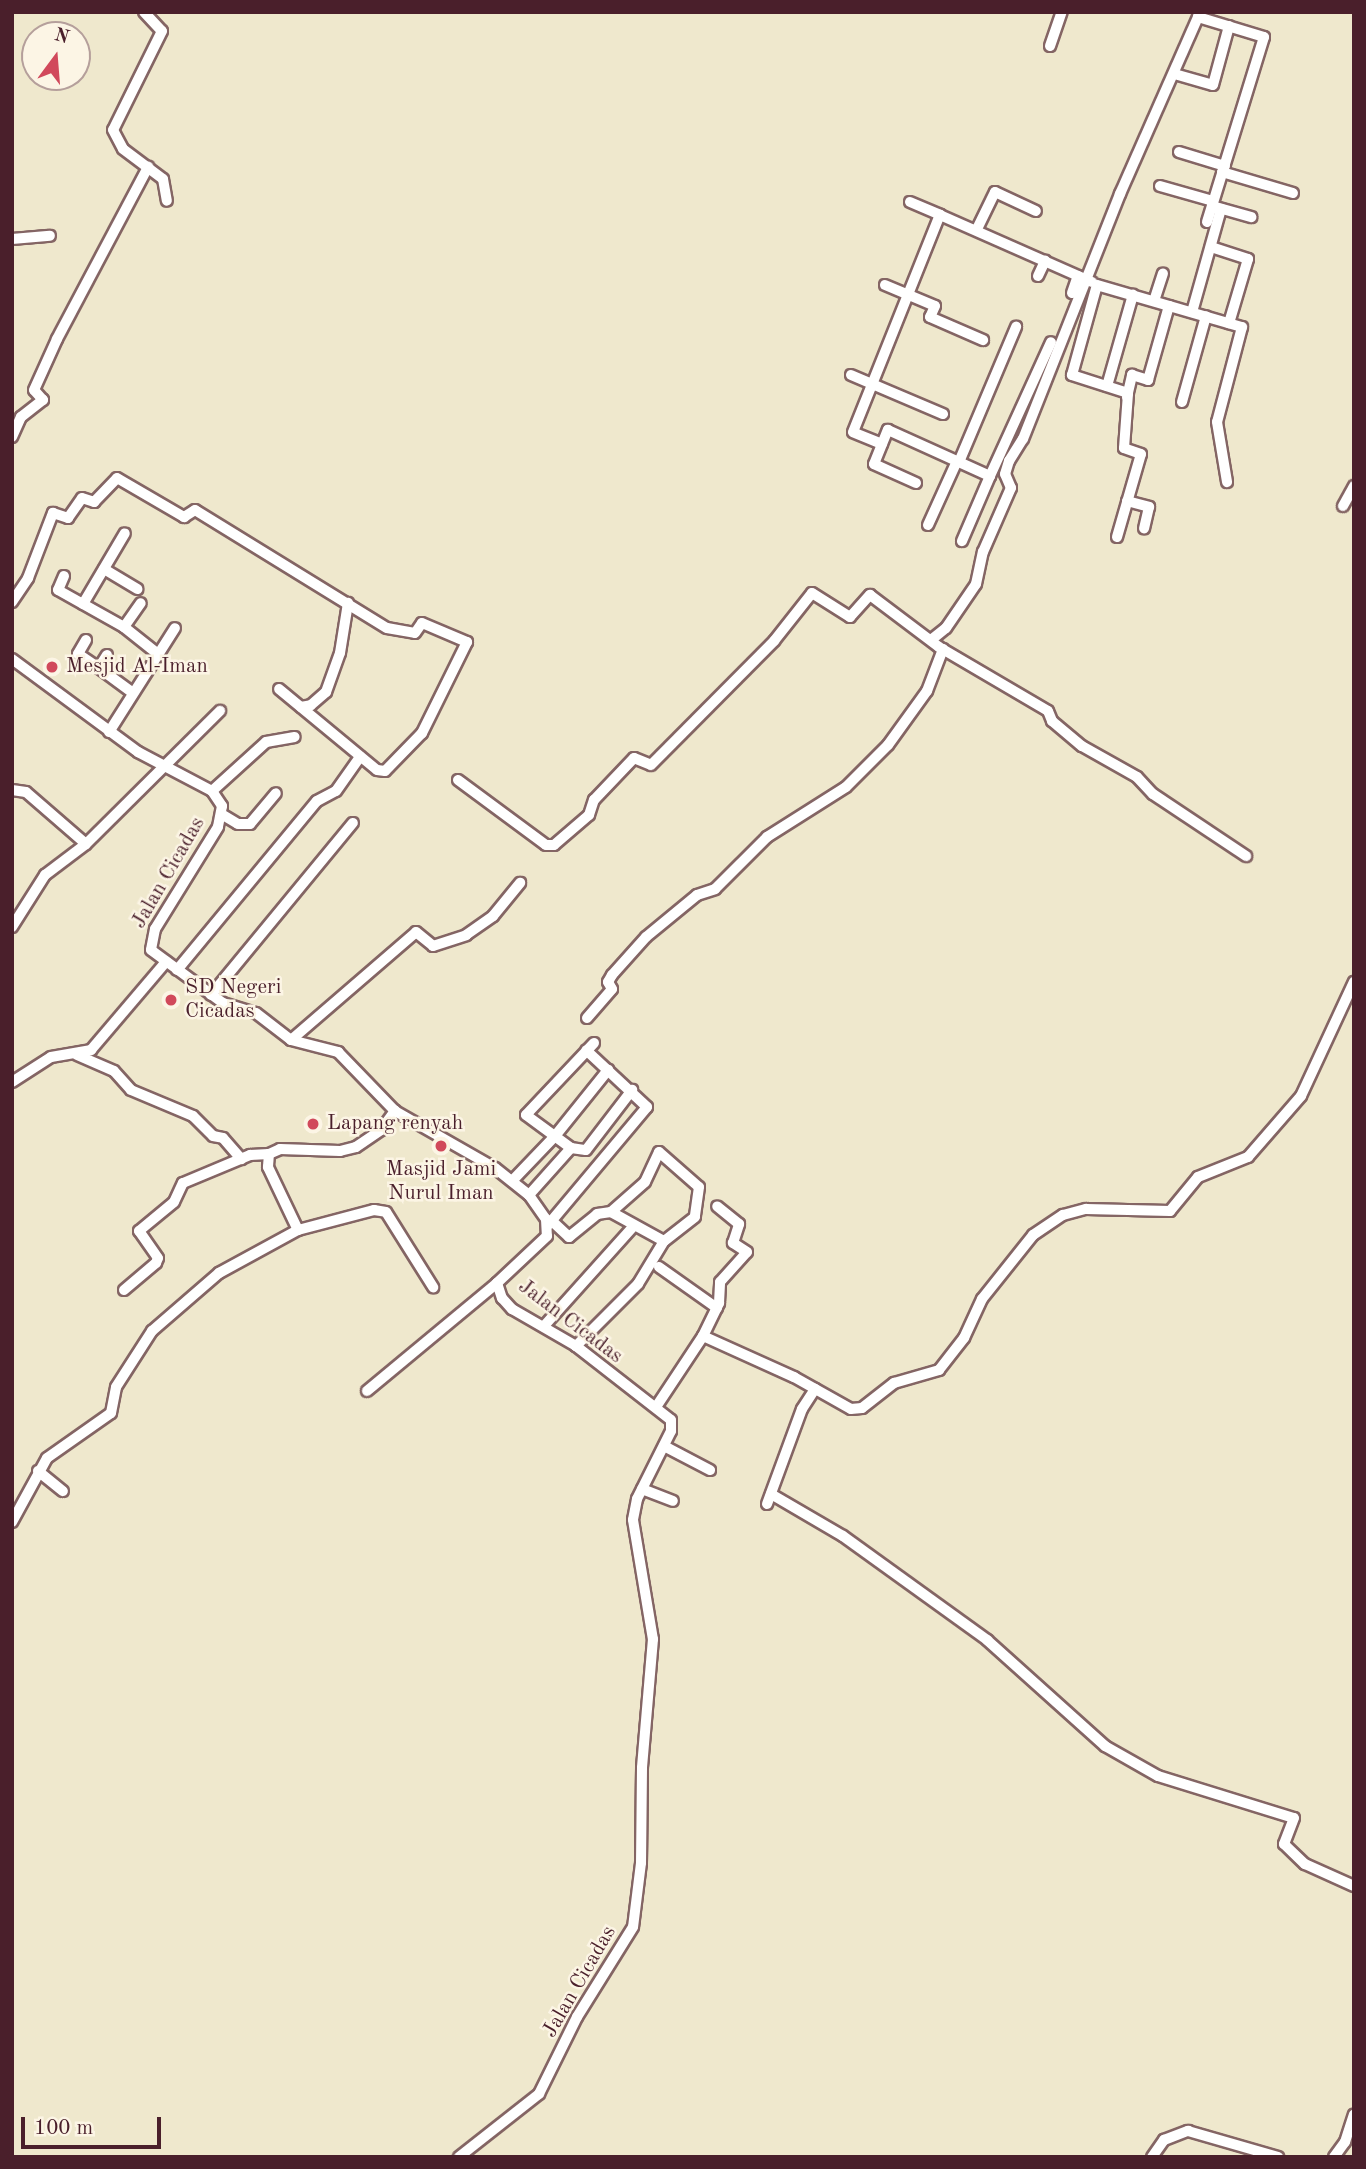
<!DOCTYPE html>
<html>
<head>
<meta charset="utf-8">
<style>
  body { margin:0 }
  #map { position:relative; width:1366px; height:2169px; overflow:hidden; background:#efe8cd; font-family:"Old Standard TT",serif }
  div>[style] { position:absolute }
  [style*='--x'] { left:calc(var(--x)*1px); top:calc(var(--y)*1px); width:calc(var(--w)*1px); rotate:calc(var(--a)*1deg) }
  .roads { filter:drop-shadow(2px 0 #846564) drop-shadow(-2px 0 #846564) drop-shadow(0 2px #846564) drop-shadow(0 -2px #846564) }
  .minor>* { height:10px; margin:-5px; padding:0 5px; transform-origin:5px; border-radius:5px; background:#fff }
  .dots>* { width:19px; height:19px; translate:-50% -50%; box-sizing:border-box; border:4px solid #fcf5e5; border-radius:50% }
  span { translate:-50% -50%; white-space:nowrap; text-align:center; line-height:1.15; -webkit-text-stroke:5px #fcf5e5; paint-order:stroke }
  .poi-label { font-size:21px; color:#4a1f2b }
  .left { translate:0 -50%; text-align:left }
  .street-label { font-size:21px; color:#4a1f2b }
  .frame { position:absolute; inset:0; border:14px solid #4a1f2b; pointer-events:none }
  .north { position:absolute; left:21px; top:21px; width:70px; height:70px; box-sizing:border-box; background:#fcf5e5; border:2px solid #b59f9b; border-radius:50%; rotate:16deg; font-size:19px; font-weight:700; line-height:28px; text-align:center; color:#4a1f2b }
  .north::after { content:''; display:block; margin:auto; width:24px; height:32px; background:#d1495b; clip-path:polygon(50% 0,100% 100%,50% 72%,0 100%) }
  .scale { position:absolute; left:21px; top:2117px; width:140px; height:32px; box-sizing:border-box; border:4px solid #4a1f2b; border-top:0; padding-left:9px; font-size:21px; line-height:24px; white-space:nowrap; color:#4a1f2b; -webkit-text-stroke:5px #fcf5e5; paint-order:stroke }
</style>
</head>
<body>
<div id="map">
  <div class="roads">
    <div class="minor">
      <div style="--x:144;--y:12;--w:26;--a:47"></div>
      <div style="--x:162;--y:31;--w:110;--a:116.3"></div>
      <div style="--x:113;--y:130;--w:21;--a:62"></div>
      <div style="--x:123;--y:149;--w:50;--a:36.9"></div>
      <div style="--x:163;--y:179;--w:22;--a:80"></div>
      <div style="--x:1200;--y:13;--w:4;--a:117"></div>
      <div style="--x:1198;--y:17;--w:69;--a:16.9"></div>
      <div style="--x:1264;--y:37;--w:177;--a:107.1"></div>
      <div style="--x:1212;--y:206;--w:41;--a:15.8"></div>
      <div style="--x:1050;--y:46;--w:36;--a:-71"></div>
      <div style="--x:1178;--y:75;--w:36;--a:16"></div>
      <div style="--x:1213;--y:85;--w:61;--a:-74.8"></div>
      <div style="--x:1179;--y:152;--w:48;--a:16.9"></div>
      <div style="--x:1222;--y:172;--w:74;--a:16.5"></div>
      <div style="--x:1160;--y:186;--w:55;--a:15.8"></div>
      <div style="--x:910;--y:202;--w:33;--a:23"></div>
      <div style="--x:1207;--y:222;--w:17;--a:-73"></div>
      <div style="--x:977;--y:229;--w:41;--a:-64.1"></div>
      <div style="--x:995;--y:192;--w:45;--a:24.9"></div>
      <div style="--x:12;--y:239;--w:38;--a:-5"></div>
      <div style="--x:1211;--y:247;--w:39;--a:18"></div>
      <div style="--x:1248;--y:259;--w:67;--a:106.5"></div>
      <div style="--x:1038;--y:276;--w:17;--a:-65"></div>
      <div style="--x:885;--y:285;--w:54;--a:22.8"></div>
      <div style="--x:935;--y:306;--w:12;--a:114"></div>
      <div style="--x:930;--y:317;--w:58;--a:23.5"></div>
      <div style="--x:1072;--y:293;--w:18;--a:-71"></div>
      <div style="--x:1154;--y:301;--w:29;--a:-72"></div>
      <div style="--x:1192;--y:312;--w:107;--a:-74.3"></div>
      <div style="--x:851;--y:375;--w:100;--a:23"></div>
      <div style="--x:1107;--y:386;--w:95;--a:-74.1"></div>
      <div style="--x:1127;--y:397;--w:23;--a:-77"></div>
      <div style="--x:1132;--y:375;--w:17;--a:17"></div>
      <div style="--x:1148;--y:380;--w:77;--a:-74.2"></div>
      <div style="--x:1182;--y:402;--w:89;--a:-74.4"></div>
      <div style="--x:12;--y:437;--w:22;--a:-66"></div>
      <div style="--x:21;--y:417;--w:28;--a:-38"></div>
      <div style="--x:43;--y:400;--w:13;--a:-132"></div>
      <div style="--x:34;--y:390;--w:56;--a:-65.7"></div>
      <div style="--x:57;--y:339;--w:195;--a:-62.1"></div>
      <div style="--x:882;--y:444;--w:31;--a:-158"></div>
      <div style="--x:853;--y:432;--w:234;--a:-68.2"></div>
      <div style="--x:940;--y:215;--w:166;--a:23.8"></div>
      <div style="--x:959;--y:462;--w:147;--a:-67.1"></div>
      <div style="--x:990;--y:476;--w:147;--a:-65.5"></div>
      <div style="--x:916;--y:483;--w:46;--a:-155.7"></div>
      <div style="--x:874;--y:464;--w:37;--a:-68"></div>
      <div style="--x:888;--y:430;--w:112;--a:24.3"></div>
      <div style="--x:990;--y:476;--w:71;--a:113.3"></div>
      <div style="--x:1127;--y:501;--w:23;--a:15"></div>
      <div style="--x:1149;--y:507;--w:22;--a:103"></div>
      <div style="--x:1343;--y:506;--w:23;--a:-61"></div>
      <div style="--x:928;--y:525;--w:70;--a:-65.6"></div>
      <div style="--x:1117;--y:537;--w:86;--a:-73.9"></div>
      <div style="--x:1141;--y:454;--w:18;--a:-161"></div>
      <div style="--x:1124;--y:448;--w:55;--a:-85.8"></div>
      <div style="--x:1128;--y:393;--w:59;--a:-162.2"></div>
      <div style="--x:1072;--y:375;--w:93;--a:-74.5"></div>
      <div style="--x:1097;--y:285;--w:151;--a:16.2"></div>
      <div style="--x:1242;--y:327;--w:98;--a:104.7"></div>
      <div style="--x:1217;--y:422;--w:61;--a:80.5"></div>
      <div style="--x:104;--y:569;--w:39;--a:31"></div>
      <div style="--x:64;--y:576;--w:15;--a:113"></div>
      <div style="--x:58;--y:590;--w:76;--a:29.3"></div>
      <div style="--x:124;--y:627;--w:43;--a:38.5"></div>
      <div style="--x:12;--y:602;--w:29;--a:-56"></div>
      <div style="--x:28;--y:578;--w:70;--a:-69"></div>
      <div style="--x:53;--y:513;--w:16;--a:18"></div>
      <div style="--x:68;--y:518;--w:24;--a:-55"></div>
      <div style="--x:82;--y:498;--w:13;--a:18"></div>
      <div style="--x:94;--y:502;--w:33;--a:-46"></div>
      <div style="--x:117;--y:478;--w:78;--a:30.2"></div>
      <div style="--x:184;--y:517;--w:13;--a:-32"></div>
      <div style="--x:195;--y:510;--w:225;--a:31.6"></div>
      <div style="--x:387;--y:628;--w:28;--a:10"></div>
      <div style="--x:415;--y:633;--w:12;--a:-55"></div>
      <div style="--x:422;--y:623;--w:49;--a:22.9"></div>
      <div style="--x:467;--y:642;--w:102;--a:116.3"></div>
      <div style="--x:422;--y:733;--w:53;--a:134.2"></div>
      <div style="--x:385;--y:771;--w:8;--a:-173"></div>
      <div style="--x:377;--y:770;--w:127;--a:-140.4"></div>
      <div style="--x:83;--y:604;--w:82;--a:-59.4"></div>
      <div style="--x:124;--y:627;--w:29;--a:-55"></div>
      <div style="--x:86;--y:640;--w:16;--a:120"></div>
      <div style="--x:78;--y:654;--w:25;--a:34"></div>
      <div style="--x:931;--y:640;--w:19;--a:-39"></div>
      <div style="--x:946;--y:628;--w:53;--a:-55.7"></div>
      <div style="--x:976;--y:584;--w:33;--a:-78"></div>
      <div style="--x:983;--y:552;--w:70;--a:-66.4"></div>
      <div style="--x:1011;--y:488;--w:15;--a:-113"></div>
      <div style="--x:1005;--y:474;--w:14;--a:-73"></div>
      <div style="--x:1009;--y:461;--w:26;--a:-58"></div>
      <div style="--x:1023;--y:439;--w:264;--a:-68.4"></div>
      <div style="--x:1120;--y:194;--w:193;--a:-66.2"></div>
      <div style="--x:107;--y:655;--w:15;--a:122"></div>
      <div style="--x:99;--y:668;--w:42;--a:36.3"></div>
      <div style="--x:12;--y:659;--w:157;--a:36.4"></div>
      <div style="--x:138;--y:752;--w:84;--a:27.8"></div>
      <div style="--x:212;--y:791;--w:18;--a:56"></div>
      <div style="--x:222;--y:806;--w:21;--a:101"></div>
      <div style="--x:218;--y:827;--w:120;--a:121.7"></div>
      <div style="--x:155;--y:929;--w:21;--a:101"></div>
      <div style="--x:151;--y:950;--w:89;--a:36.4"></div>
      <div style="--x:223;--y:1003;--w:34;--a:17"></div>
      <div style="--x:256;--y:1013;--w:44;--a:37.6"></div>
      <div style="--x:291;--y:1040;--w:49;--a:14.3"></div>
      <div style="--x:338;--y:1052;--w:82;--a:46"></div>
      <div style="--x:395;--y:1111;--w:115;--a:29.7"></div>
      <div style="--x:495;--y:1168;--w:43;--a:38.5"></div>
      <div style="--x:529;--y:1195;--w:29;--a:55"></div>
      <div style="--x:546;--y:1219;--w:17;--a:87"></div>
      <div style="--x:547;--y:1236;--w:69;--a:136.8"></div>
      <div style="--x:497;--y:1283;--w:16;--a:72"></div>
      <div style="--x:502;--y:1298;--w:15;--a:48"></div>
      <div style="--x:512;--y:1309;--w:74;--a:30"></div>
      <div style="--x:576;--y:1346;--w:120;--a:37.9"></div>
      <div style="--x:671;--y:1420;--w:11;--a:90"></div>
      <div style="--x:671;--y:1431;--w:76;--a:116.6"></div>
      <div style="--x:637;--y:1499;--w:21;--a:101"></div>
      <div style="--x:633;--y:1520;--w:121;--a:80.5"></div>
      <div style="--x:653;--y:1639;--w:129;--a:94.9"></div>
      <div style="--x:642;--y:1768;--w:95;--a:90.6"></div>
      <div style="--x:641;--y:1863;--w:64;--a:97.1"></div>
      <div style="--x:633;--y:1927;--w:106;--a:121.9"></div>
      <div style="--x:577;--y:2017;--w:86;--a:116.3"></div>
      <div style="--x:539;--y:2094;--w:102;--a:141.8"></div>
      <div style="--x:301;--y:707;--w:10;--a:-11"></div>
      <div style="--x:311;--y:705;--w:20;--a:-41"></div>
      <div style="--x:326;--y:692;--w:41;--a:-70.3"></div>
      <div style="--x:340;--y:653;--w:51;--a:-80.9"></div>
      <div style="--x:109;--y:732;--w:123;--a:-57.6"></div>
      <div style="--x:458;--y:780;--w:109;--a:36.5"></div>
      <div style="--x:546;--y:845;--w:8;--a:0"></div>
      <div style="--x:554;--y:845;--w:46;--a:-40.6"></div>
      <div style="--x:589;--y:815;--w:16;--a:-72"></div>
      <div style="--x:594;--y:800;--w:58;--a:-46.4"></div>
      <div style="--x:634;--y:758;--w:18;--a:22"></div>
      <div style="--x:651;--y:765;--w:175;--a:-45.2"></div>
      <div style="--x:774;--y:641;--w:61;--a:-51.6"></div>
      <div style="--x:812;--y:593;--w:45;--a:32.3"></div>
      <div style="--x:850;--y:617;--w:30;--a:-48"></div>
      <div style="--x:870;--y:595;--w:86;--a:37"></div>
      <div style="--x:939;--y:647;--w:126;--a:30.4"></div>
      <div style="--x:1048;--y:711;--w:11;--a:68"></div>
      <div style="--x:1052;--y:721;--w:39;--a:40"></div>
      <div style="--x:1082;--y:746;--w:63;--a:29.4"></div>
      <div style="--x:1137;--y:777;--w:23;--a:47"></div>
      <div style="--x:1153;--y:794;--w:112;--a:33.7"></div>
      <div style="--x:12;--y:790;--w:14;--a:8"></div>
      <div style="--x:26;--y:792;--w:79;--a:40.9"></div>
      <div style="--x:212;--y:791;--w:73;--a:-42.2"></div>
      <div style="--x:266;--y:742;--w:29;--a:-10"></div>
      <div style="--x:223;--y:815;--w:17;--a:31"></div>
      <div style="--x:238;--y:824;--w:12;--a:0"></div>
      <div style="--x:250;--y:824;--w:40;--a:-50"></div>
      <div style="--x:12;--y:927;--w:62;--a:-57.6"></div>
      <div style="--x:45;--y:875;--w:51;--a:-37.1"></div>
      <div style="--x:86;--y:844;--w:189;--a:-44.8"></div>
      <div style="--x:177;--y:970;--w:219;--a:-50.4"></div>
      <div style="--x:317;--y:801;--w:21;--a:-28"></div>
      <div style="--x:336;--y:791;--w:42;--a:-54.8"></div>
      <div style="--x:211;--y:995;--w:223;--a:-50.5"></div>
      <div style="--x:587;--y:1018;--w:38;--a:-49"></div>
      <div style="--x:612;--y:989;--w:8;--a:-120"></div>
      <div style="--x:608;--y:982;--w:8;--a:-60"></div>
      <div style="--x:612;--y:975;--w:51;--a:-48.2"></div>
      <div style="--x:646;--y:937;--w:66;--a:-39.5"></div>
      <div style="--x:697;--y:895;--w:19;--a:-18"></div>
      <div style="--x:715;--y:889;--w:74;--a:-45"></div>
      <div style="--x:767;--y:837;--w:93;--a:-32.3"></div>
      <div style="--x:846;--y:787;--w:59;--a:-45"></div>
      <div style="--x:888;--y:745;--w:67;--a:-54.2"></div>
      <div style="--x:927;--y:691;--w:45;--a:-69.1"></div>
      <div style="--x:291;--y:1040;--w:165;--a:-40.8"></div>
      <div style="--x:416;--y:932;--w:22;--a:39"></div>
      <div style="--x:433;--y:946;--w:35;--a:-18"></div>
      <div style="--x:466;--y:935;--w:33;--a:-35"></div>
      <div style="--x:493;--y:916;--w:43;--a:-50.7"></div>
      <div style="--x:594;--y:1043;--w:99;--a:133.4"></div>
      <div style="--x:526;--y:1115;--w:56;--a:36.3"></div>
      <div style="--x:571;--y:1148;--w:15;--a:8"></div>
      <div style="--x:586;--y:1150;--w:76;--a:-52.5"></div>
      <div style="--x:77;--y:1055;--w:40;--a:23.4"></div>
      <div style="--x:114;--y:1071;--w:25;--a:48"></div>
      <div style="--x:131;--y:1090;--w:67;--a:22.8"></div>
      <div style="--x:193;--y:1116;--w:28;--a:45"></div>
      <div style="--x:213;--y:1136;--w:10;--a:11"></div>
      <div style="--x:223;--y:1138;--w:28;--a:49"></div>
      <div style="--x:12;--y:1082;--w:46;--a:-32.7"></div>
      <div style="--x:51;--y:1057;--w:41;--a:-9.9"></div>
      <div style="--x:91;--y:1050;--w:116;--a:-49.6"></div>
      <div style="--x:512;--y:1181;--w:62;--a:-46.3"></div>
      <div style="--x:555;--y:1136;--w:85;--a:-51.2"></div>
      <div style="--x:529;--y:1195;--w:63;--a:-48.2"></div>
      <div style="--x:611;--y:1212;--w:60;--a:28.7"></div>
      <div style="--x:553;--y:1222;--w:22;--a:43"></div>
      <div style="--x:569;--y:1237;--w:36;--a:-39"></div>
      <div style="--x:597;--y:1214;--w:14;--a:-8"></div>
      <div style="--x:611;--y:1212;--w:45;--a:-41.4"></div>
      <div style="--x:645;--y:1182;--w:33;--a:-65"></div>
      <div style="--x:659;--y:1152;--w:53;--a:41.2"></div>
      <div style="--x:699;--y:1187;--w:30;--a:98"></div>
      <div style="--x:695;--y:1217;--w:39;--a:142"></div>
      <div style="--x:664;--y:1241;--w:50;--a:121.2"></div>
      <div style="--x:638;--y:1284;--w:88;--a:135"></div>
      <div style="--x:548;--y:1225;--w:154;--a:-50"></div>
      <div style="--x:647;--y:1107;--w:83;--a:-136.9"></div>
      <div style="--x:298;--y:1230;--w:79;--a:-14.7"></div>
      <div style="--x:374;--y:1210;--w:12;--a:9"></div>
      <div style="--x:386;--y:1212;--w:89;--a:57.9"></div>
      <div style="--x:659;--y:1267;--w:71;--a:35.3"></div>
      <div style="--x:124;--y:1290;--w:42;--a:-40.2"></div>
      <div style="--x:156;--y:1263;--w:5;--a:-68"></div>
      <div style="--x:158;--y:1258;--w:33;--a:-125"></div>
      <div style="--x:139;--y:1231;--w:45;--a:-39.6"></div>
      <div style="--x:174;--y:1202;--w:21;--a:-65"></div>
      <div style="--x:183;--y:1183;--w:73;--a:-22.7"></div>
      <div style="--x:250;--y:1155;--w:19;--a:-3"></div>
      <div style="--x:544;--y:1326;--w:132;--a:-48.1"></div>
      <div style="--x:703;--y:1336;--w:37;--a:-64"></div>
      <div style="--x:719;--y:1303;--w:21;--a:-87"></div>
      <div style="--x:720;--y:1282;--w:40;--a:-48"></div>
      <div style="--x:747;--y:1252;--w:17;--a:-147"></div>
      <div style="--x:733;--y:1243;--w:20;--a:-72"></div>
      <div style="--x:739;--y:1224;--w:28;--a:-141"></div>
      <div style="--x:367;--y:1391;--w:169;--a:-39.7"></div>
      <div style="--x:656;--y:1407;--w:85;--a:-56.5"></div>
      <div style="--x:703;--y:1336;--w:100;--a:24.3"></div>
      <div style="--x:794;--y:1377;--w:65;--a:29.3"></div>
      <div style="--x:851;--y:1409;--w:11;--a:-5"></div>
      <div style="--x:862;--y:1408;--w:41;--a:-38"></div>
      <div style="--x:894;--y:1383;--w:47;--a:-16.1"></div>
      <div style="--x:939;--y:1370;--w:41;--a:-52"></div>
      <div style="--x:964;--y:1338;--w:43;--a:-65.2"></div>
      <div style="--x:982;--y:1299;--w:82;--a:-51.4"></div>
      <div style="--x:1033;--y:1235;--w:36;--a:-34"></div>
      <div style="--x:1063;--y:1215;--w:24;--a:-15"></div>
      <div style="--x:1086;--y:1209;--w:84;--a:1.4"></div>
      <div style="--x:1170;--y:1211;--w:44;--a:-50.5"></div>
      <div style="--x:1198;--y:1177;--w:54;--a:-21.8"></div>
      <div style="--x:1248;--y:1157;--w:81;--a:-49"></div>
      <div style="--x:1301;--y:1096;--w:126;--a:-65.1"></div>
      <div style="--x:664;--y:1446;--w:52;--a:27.6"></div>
      <div style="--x:38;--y:1471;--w:32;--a:39"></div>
      <div style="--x:642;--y:1489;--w:33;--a:21"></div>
      <div style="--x:771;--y:1494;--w:83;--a:30.3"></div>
      <div style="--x:843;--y:1536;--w:178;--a:35.8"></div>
      <div style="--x:987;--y:1640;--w:159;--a:41.9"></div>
      <div style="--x:1105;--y:1746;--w:61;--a:29.5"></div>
      <div style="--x:1158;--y:1776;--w:142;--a:17.2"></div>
      <div style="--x:1294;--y:1818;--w:28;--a:111"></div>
      <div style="--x:1284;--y:1844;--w:29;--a:44"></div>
      <div style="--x:1305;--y:1864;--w:54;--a:24.2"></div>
      <div style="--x:767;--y:1504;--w:101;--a:-69.8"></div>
      <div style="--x:802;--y:1409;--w:24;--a:-57"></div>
      <div style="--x:12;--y:1522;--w:73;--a:-61.3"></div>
      <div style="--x:47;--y:1458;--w:78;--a:-35.1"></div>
      <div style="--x:111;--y:1413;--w:26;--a:-79"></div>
      <div style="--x:116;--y:1387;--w:67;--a:-57.3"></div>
      <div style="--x:152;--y:1331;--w:89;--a:-40.9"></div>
      <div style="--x:219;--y:1273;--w:90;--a:-28.6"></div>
      <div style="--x:298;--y:1230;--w:70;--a:-115.5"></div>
      <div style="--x:268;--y:1167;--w:13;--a:-86"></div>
      <div style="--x:269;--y:1154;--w:12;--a:-24"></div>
      <div style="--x:280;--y:1149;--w:60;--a:1.9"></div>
      <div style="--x:340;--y:1151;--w:16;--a:-14"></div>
      <div style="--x:356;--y:1147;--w:30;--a:-34"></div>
      <div style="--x:381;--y:1130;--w:24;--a:-54"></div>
      <div style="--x:1152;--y:2157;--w:21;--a:-55"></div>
      <div style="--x:1164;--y:2140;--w:26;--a:-21"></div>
      <div style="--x:1188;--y:2131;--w:94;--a:16.1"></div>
      <div style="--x:1334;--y:2157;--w:19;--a:-54"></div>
      <div style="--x:1345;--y:2142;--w:29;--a:-72"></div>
    </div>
  </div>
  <div class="dots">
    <div style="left:52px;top:667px;background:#d1495b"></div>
    <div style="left:171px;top:1000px;background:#d1495b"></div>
    <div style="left:313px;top:1124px;background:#d1495b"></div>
    <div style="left:441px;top:1146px;background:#d1495b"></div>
  </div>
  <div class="poi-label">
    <span class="left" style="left:66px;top:667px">Mesjid Al-Iman</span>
    <span class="left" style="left:185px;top:1000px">SD Negeri<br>Cicadas</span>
    <span class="left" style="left:327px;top:1124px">Lapang renyah</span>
    <span style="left:441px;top:1182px">Masjid Jami<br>Nurul Iman</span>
  </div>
  <div class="street-label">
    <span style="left:169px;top:873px;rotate:-60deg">Jalan Cicadas</span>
    <span style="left:570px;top:1322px;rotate:37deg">Jalan Cicadas</span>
    <span style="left:580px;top:1982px;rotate:-60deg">Jalan Cicadas</span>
  </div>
  <div class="frame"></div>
  <div class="north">N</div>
  <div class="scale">100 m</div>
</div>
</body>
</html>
